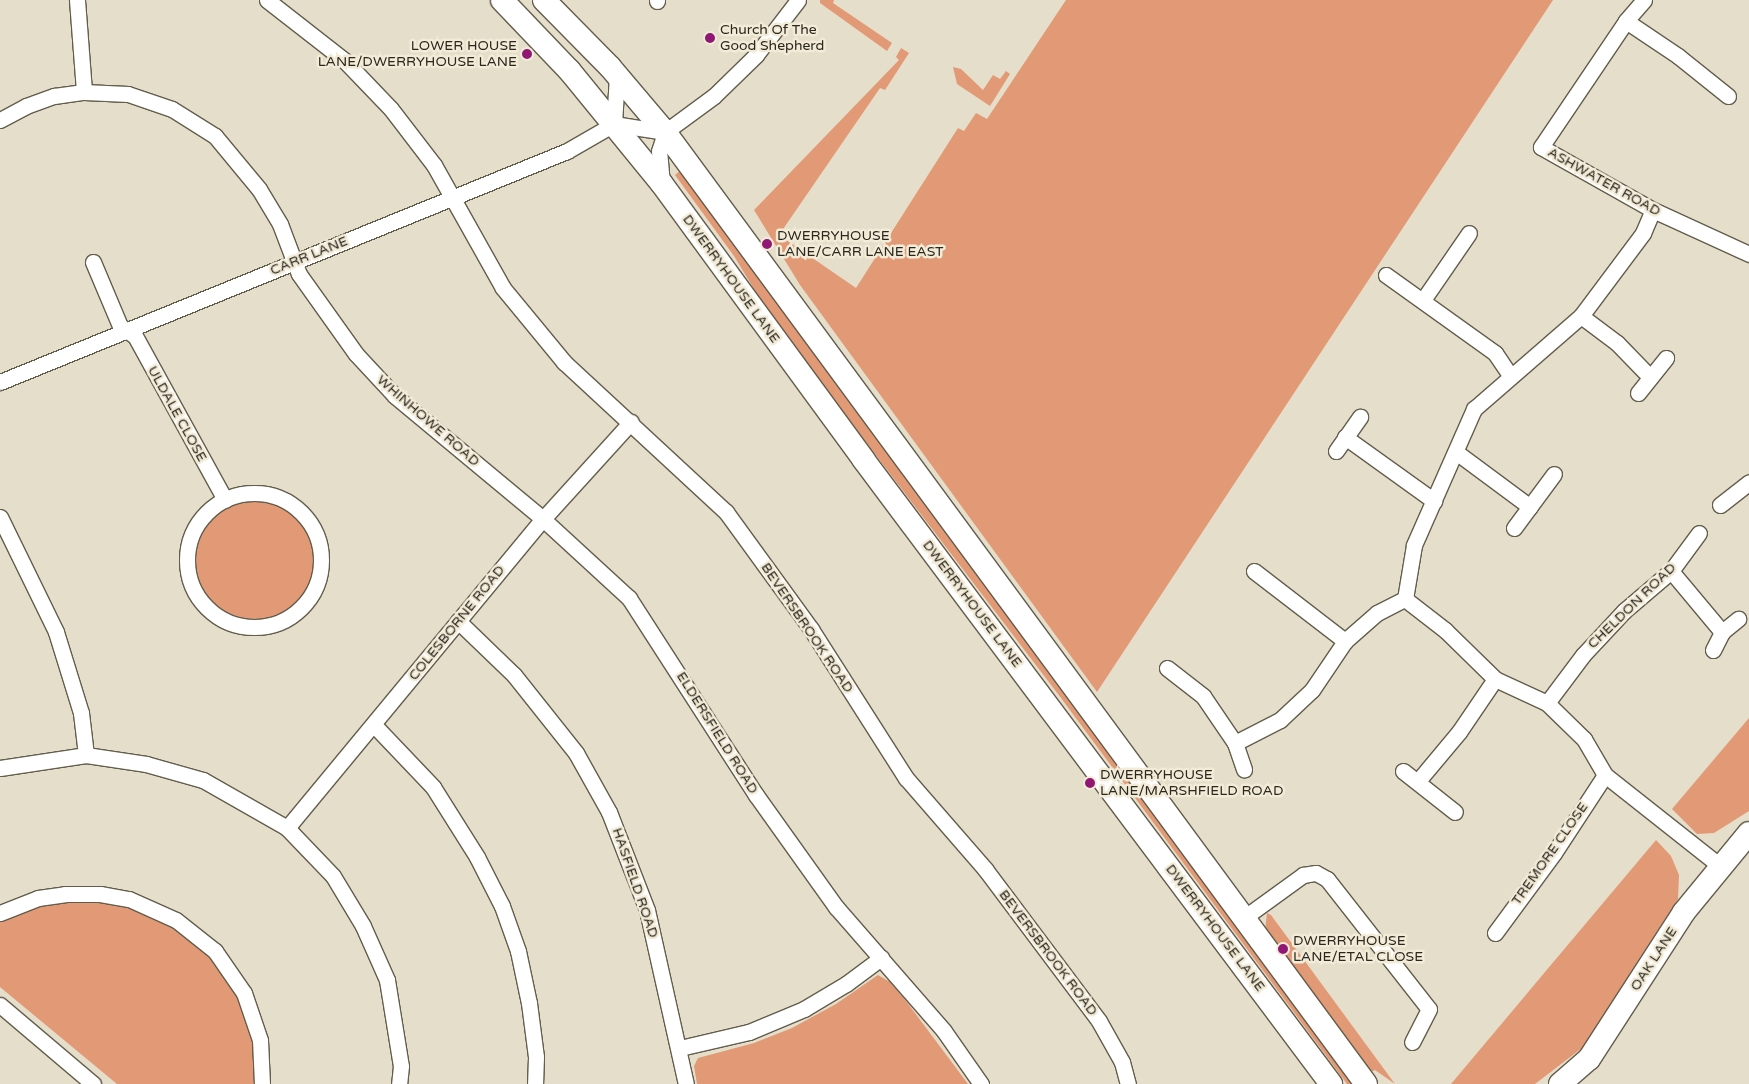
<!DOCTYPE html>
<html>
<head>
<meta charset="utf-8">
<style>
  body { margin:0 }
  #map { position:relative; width:1749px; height:1084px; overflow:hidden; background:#e5deca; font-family:"Varela Round",sans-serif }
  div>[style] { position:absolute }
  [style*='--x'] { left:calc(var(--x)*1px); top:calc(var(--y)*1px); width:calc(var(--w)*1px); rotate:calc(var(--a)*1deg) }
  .green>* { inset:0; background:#e29975 }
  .round { border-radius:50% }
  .roads { filter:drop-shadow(1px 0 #635d4c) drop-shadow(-1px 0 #635d4c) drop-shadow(0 1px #635d4c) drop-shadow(0 -1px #635d4c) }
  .street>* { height:15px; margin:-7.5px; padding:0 7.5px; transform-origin:7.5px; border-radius:7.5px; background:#fff }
  .street>.ring { margin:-7.5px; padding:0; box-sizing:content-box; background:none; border:15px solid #fff; border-radius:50% }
  .secondary>* { height:22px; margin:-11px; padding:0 11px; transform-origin:11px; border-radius:11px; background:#fff }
  .dots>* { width:14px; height:14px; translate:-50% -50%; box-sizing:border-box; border:2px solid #f2ebd7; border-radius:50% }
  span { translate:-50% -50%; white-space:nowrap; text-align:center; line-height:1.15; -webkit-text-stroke:5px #f2ebd7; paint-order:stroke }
  .poi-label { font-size:14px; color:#2a271f }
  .left { translate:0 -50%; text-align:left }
  .right { translate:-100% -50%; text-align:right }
  .street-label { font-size:14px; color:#2a271f }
</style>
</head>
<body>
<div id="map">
  <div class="green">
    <div style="clip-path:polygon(820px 0,834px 0,833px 3px,892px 43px,887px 51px,820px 3px)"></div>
    <div style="clip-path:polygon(1066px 0,1553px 0,1097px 692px,800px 285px,754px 210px,899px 60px,896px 57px,901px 48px,909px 53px,885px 90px,880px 88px,779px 235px,856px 288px,958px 128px,964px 131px,976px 113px,987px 119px)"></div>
    <div style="clip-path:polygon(953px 67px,961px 69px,983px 90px,993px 75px,1000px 79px,1006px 71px,1010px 74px,990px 106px,957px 84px)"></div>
    <div style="clip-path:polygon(682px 169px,1357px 1084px,1347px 1084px,1061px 698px,772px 319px,734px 256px,675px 175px)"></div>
    <div class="round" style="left:195px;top:499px;width:120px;height:120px"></div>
    <div style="clip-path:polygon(1749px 718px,1749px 811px,1714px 833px,1697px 834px,1672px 809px)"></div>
    <div style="clip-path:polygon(1656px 840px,1671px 856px,1679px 875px,1678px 899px,1582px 1048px,1535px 1084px,1451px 1084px)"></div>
    <div style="clip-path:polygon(83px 900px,136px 908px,179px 929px,214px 960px,240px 999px,253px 1041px,256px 1084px,117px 1084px,0 987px,0 920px,30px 907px)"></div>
    <div style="clip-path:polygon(1267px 913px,1271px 915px,1395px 1084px,1375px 1070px,1371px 1072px,1265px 930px)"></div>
    <div style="clip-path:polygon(878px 975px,890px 982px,906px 1001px,968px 1084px,697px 1084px,694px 1066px,698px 1058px,754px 1043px,792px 1028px,836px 1004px)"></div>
  </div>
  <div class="roads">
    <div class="street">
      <div style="--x:77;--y:0;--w:92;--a:85.6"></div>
      <div style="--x:267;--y:0;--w:99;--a:38"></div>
      <div style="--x:345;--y:61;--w:66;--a:46.2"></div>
      <div style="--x:391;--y:109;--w:71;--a:52.5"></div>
      <div style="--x:434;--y:165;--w:141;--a:60.7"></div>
      <div style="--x:503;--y:288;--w:96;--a:50.5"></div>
      <div style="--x:564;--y:362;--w:221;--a:42.8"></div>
      <div style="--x:726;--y:512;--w:145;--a:54"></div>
      <div style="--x:811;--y:629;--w:177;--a:57.5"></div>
      <div style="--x:906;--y:778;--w:121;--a:49"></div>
      <div style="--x:985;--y:869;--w:190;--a:53.1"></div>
      <div style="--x:1099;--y:1021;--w:47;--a:60.7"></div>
      <div style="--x:1122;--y:1062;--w:23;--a:75"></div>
      <div style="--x:1644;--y:0;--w:28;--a:131"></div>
      <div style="--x:1626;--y:21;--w:152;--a:124"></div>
      <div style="--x:1541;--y:147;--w:129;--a:29.4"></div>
      <div style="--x:1653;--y:210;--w:106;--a:24.6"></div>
      <div style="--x:657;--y:1;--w:1;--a:-90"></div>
      <div style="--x:1626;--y:21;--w:63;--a:33.9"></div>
      <div style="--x:1678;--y:56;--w:64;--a:38.7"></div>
      <div style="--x:0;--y:120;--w:30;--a:-28"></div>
      <div style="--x:26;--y:106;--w:30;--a:-20"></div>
      <div style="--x:54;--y:96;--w:30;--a:-8"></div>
      <div style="--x:84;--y:92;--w:44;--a:2.6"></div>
      <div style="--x:128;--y:94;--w:46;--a:18.8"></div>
      <div style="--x:172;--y:109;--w:51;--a:32.1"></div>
      <div style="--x:215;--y:136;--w:69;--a:50.3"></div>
      <div style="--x:259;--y:189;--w:41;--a:59"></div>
      <div style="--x:280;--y:224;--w:53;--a:69.2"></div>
      <div style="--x:299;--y:274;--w:98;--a:54.5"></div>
      <div style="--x:356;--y:354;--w:57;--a:47.1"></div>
      <div style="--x:395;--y:396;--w:192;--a:39.7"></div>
      <div style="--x:543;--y:519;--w:117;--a:42.6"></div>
      <div style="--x:629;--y:598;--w:234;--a:57.2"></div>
      <div style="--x:756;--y:795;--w:138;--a:54.5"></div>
      <div style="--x:836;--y:907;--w:164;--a:48.9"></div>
      <div style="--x:944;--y:1031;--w:65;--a:55.1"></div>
      <div style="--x:614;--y:124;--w:52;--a:8.9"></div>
      <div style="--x:614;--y:124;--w:49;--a:-86.5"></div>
      <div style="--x:665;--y:132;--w:61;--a:-36.3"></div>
      <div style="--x:714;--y:96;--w:59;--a:-44.3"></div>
      <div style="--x:756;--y:55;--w:69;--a:-52.6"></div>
      <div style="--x:662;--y:184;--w:33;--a:-95"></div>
      <div style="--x:659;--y:151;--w:20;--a:-72"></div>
      <div style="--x:93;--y:262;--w:69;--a:67.1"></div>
      <div style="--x:120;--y:326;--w:18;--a:34"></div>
      <div style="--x:135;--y:336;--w:187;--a:61.2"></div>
      <div style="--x:1386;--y:275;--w:134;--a:35.6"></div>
      <div style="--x:1495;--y:353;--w:27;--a:56"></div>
      <div style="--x:1423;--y:300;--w:81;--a:-55.5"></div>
      <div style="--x:1581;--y:316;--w:45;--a:36.9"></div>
      <div style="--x:1617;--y:343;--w:46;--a:45.9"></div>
      <div style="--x:0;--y:382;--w:612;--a:-22.17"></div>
      <div style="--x:567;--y:151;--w:54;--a:-29.9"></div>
      <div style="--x:1638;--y:393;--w:45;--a:-51.3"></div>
      <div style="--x:1345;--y:437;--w:110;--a:35.7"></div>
      <div style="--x:1336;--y:451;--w:42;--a:-54.8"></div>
      <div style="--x:1456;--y:452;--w:92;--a:36.6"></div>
      <div class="ring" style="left:187px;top:493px;width:119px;height:119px"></div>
      <div style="--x:1720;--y:505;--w:37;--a:-38"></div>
      <div style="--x:0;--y:517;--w:128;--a:64"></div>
      <div style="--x:56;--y:632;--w:85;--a:72.8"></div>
      <div style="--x:81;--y:713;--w:42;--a:83.2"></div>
      <div style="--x:1514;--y:528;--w:67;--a:-53.5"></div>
      <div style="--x:1254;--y:571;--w:115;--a:37.6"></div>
      <div style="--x:1671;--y:571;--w:80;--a:50.1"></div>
      <div style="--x:1405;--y:599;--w:55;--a:-80.5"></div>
      <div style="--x:1414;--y:545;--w:149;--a:-66.2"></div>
      <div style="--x:1474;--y:409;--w:142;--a:-41"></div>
      <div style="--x:1581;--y:316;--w:104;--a:-53.2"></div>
      <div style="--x:1643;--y:233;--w:25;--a:-67"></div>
      <div style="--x:458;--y:621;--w:78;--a:44"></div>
      <div style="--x:514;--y:675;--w:100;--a:51.5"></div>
      <div style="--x:576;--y:753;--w:68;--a:60.8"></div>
      <div style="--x:609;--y:812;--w:105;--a:68.8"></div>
      <div style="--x:647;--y:910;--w:178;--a:77.4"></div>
      <div style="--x:1713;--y:650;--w:20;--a:-63"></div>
      <div style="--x:1722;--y:632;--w:21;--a:-39"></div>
      <div style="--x:1167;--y:668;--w:46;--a:37.9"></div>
      <div style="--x:1203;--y:696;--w:57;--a:55.8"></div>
      <div style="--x:1235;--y:743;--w:28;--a:71"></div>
      <div style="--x:1547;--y:703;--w:60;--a:-53.1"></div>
      <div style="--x:1583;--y:655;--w:60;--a:-47"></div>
      <div style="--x:1624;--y:611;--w:62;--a:-40.4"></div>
      <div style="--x:1671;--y:571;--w:47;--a:-53.6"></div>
      <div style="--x:374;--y:725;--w:86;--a:46.4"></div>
      <div style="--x:433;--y:787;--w:83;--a:57.8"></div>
      <div style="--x:477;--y:857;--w:55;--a:63"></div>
      <div style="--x:502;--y:906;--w:48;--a:70.4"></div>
      <div style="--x:518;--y:951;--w:53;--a:78.1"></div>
      <div style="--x:529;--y:1003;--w:54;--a:82.6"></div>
      <div style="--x:536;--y:1057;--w:27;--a:92"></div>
      <div style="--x:1235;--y:743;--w:51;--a:-27.1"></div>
      <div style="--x:1280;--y:720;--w:44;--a:-43.2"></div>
      <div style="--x:1312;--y:690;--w:59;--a:-56"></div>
      <div style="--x:1345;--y:641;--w:43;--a:-41.2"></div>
      <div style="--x:1377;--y:613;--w:31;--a:-27"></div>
      <div style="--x:1405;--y:599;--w:51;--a:37.8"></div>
      <div style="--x:1445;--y:630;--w:70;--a:44.4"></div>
      <div style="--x:1495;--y:679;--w:57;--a:24.8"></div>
      <div style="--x:1547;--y:703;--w:52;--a:44.2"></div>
      <div style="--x:1584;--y:739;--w:42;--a:59.7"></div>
      <div style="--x:1605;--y:775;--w:145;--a:38.3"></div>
      <div style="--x:0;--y:768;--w:87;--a:-8.6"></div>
      <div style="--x:86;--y:755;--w:61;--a:8.5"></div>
      <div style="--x:146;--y:764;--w:59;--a:15.7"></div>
      <div style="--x:203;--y:780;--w:97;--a:29.7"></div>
      <div style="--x:287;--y:828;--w:66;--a:46.2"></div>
      <div style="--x:333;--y:876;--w:58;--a:59"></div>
      <div style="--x:363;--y:926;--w:59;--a:66"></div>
      <div style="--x:387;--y:980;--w:87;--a:80.8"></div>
      <div style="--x:401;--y:1066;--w:18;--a:96"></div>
      <div style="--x:1403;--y:771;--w:66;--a:38.3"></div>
      <div style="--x:1418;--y:781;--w:64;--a:-50.1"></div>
      <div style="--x:1459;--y:732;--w:64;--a:-55.8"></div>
      <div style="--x:287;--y:828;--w:401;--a:-50.4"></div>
      <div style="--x:543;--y:519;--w:131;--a:-47.8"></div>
      <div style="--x:0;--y:913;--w:41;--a:-21.5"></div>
      <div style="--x:38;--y:898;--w:27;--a:-8"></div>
      <div style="--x:65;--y:894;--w:35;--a:0"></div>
      <div style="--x:100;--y:894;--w:29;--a:10"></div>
      <div style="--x:129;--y:899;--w:51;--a:24.1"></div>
      <div style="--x:176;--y:920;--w:50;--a:38.5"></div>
      <div style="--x:215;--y:951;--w:51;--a:55.4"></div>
      <div style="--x:244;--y:993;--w:50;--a:71.2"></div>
      <div style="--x:260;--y:1040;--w:44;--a:87.4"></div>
      <div style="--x:1245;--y:917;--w:72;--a:-35.9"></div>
      <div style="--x:1303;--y:875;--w:13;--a:-9"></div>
      <div style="--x:1316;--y:873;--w:13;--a:29"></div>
      <div style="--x:1327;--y:879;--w:165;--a:51.9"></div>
      <div style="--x:1429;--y:1009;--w:37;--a:117"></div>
      <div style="--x:1495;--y:933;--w:99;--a:-53.6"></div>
      <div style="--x:1554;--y:853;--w:93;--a:-56.8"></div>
      <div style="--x:0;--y:1005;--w:122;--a:40.3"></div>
      <div style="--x:680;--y:1048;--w:71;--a:-13.1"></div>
      <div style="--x:749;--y:1032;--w:60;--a:-22.7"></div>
      <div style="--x:804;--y:1009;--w:49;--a:-30.8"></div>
      <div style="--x:846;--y:984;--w:44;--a:-36.6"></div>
    </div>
    <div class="secondary">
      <div style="--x:502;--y:0;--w:97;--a:46.3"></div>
      <div style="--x:569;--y:70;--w:147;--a:50.8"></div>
      <div style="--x:662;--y:184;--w:341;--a:53.8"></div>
      <div style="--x:863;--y:459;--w:781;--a:53.17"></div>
      <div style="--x:544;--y:0;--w:94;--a:45.4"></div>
      <div style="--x:610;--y:67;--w:85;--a:49.8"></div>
      <div style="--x:665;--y:132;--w:1182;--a:53.63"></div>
      <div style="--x:1560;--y:1084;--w:38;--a:-41"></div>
      <div style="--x:1589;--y:1059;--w:175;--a:-57.1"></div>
      <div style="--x:1684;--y:912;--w:102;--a:-50.6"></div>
    </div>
  </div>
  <div class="dots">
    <div style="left:710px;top:38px;background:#911774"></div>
    <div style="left:527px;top:54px;background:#911774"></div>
    <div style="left:767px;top:244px;background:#911774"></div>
    <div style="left:1090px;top:783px;background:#911774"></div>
    <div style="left:1283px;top:949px;background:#911774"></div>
  </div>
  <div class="poi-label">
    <span class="left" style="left:720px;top:38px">Church Of The<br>Good Shepherd</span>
    <span class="right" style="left:517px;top:54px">LOWER HOUSE<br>LANE/DWERRYHOUSE LANE</span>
    <span class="left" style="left:777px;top:244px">DWERRYHOUSE<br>LANE/CARR LANE EAST</span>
    <span class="left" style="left:1100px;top:783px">DWERRYHOUSE<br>LANE/MARSHFIELD ROAD</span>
    <span class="left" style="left:1293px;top:949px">DWERRYHOUSE<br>LANE/ETAL CLOSE</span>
  </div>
  <div class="street-label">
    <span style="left:1604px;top:182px;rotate:29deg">ASHWATER ROAD</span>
    <span style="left:309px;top:256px;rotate:-22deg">CARR LANE</span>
    <span style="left:731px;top:279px;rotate:54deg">DWERRYHOUSE LANE</span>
    <span style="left:177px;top:414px;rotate:61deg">ULDALE CLOSE</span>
    <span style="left:428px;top:421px;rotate:41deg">WHINHOWE ROAD</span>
    <span style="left:972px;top:604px;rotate:53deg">DWERRYHOUSE LANE</span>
    <span style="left:1632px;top:606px;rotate:-44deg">CHELDON ROAD</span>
    <span style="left:457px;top:623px;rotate:-51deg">COLESBORNE ROAD</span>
    <span style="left:807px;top:628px;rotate:56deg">BEVERSBROOK ROAD</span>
    <span style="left:717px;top:733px;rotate:58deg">ELDERSFIELD ROAD</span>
    <span style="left:1550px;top:854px;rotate:-55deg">TREMORE CLOSE</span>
    <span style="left:635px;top:883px;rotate:71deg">HASFIELD ROAD</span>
    <span style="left:1215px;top:928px;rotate:53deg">DWERRYHOUSE LANE</span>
    <span style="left:1048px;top:953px;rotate:53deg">BEVERSBROOK ROAD</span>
    <span style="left:1654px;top:959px;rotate:-57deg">OAK LANE</span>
  </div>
</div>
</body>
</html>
